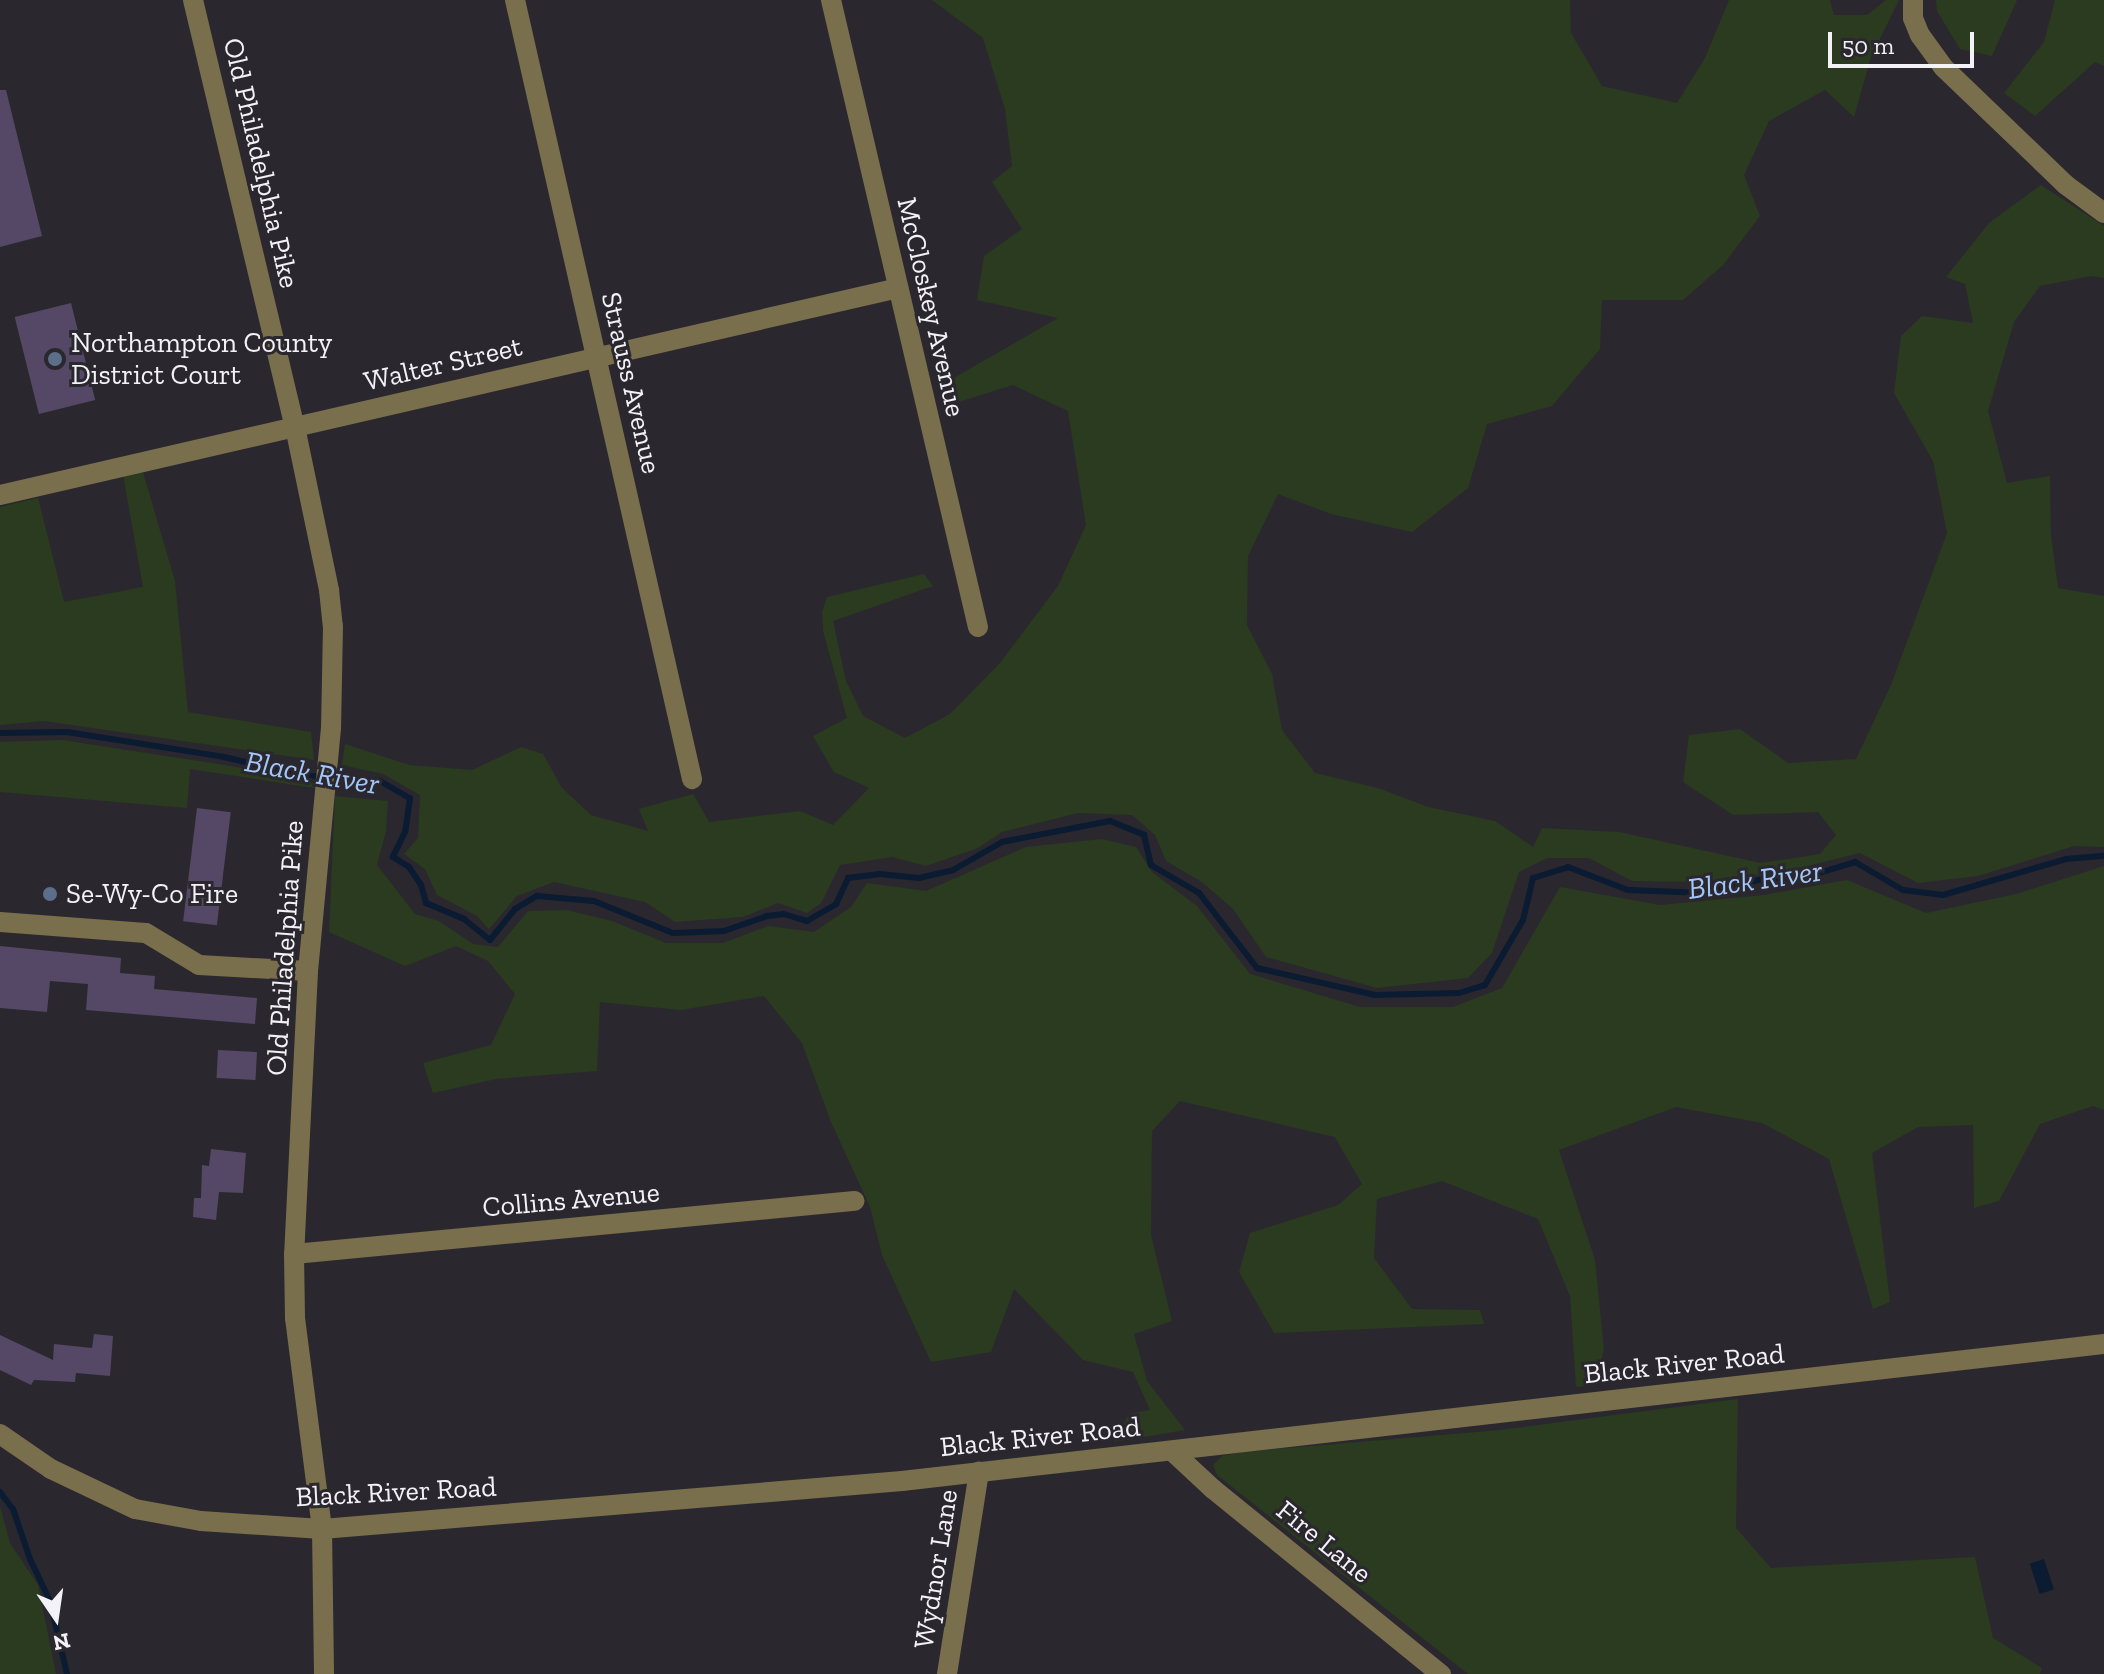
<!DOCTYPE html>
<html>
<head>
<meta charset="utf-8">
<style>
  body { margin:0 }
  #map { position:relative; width:2104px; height:1674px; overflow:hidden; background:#2a282e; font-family:"Zilla Slab",serif }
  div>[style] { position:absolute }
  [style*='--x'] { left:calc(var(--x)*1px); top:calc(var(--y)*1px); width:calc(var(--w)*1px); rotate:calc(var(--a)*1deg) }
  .green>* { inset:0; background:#2a3b20 }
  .water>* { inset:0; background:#0a1b32; transform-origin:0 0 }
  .stream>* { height:6px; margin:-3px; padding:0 3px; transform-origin:3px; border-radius:3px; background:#0a1b32 }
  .building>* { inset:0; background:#544866; transform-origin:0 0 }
  .minor>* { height:20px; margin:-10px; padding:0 10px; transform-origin:10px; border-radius:10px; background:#7a6f4d }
  .tertiary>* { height:20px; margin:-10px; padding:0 10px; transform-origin:10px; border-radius:10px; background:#7a6f4d }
  .dots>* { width:22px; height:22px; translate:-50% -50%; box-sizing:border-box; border:4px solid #2a282e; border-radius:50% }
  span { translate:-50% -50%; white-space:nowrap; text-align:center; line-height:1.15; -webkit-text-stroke:6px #2a282e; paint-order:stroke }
  .street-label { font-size:28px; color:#f3f2f6 }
  .poi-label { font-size:28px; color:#f3f2f6 }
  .left { translate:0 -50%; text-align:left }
  .water-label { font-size:30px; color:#a3c7f9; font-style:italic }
  .north { position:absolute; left:16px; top:1578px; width:80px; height:80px; -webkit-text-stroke:6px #2a282e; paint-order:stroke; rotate:167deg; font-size:22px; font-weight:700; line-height:32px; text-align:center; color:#f3f2f6 }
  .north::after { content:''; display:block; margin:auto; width:28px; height:36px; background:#f3f2f6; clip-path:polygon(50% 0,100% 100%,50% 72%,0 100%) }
  .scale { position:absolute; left:1828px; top:32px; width:146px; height:36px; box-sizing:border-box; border:4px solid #f3f2f6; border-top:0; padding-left:10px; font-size:24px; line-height:28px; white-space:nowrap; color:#f3f2f6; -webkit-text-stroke:6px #2a282e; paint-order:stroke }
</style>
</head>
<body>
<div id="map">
  <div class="green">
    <div style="clip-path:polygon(932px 0,1570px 0,1571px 33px,1602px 86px,1677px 103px,1705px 58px,1729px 0,1830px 0,1834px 15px,1867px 15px,1886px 0,1899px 0,1871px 57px,1854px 117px,1825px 90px,1769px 121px,1744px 175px,1760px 216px,1723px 265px,1683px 300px,1602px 300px,1600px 349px,1552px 406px,1487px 424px,1468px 488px,1412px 532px,1331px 514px,1278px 494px,1248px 556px,1247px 625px,1272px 674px,1282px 730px,1315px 773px,1378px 788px,1428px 807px,1495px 821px,1533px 847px,1542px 828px,1619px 832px,1761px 863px,1820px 854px,1836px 835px,1818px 812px,1733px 815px,1683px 782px,1689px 735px,1740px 729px,1788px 763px,1856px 759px,1891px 685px,1947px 533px,1933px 461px,1894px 393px,1901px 336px,1922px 316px,1973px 323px,1965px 284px,1946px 277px,1989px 223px,2041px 185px,2104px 226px,2104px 278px,2091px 276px,2040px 286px,2014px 322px,1988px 411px,2007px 483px,2050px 476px,2051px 535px,2058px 588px,2104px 596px,2104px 847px,2074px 846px,1978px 876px,1918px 883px,1860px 853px,1782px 872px,1697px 882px,1632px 881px,1589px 858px,1547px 858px,1519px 872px,1492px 953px,1468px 978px,1377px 988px,1266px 957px,1233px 909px,1202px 882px,1166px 861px,1155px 835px,1132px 815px,1078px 813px,1002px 832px,978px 848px,926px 866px,892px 857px,840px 865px,821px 903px,807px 913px,778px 903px,743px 917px,675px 922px,645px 902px,554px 882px,517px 896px,489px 929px,477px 916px,437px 895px,425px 869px,404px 854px,418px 838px,420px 795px,383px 774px,342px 765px,345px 744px,409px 765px,472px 770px,521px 747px,543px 754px,562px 788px,591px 815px,648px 831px,639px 809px,693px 794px,709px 822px,800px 811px,833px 825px,869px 788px,834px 772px,813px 736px,847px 718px,823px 631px,822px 612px,827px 597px,924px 574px,933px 586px,833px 621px,846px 681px,863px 716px,905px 738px,950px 714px,1000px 663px,1058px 586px,1086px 525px,1068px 411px,1013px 385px,949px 405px,940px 386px,1058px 318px,977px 300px,984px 256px,1022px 229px,992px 182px,1012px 166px,1005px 109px,983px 38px)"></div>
    <div style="clip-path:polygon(1936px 0,2017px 0,1992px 56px,1960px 49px,1937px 11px)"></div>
    <div style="clip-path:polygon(2055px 0,2104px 0,2104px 66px,2095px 62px,2035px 116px,2004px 93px,2044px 42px)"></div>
    <div style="clip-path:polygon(142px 469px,175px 581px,188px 712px,311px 732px,314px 760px,44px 721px,0 725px,0 507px,38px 498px,64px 602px,143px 587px,123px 475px)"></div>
    <div style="clip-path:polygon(62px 740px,231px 766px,314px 783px,314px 788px,190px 769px,187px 808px,0 792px,0 742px)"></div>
    <div style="clip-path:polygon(335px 796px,388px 801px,386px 831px,377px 865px,415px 914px,439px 921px,473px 944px,498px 947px,528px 911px,566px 910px,612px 921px,666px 943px,723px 943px,768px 926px,814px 932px,851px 907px,867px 883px,926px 891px,1026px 847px,1102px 839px,1136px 847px,1152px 872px,1197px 906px,1250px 974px,1360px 1007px,1453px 1007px,1502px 988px,1560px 887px,1660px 905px,1764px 895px,1847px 880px,1926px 913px,2016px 894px,2104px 866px,2104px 1110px,2093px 1106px,2040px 1124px,1999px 1201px,1974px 1208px,1973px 1125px,1918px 1127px,1872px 1153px,1890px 1302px,1873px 1309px,1829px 1159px,1762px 1123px,1676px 1107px,1559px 1150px,1595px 1260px,1604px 1350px,1594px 1385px,1576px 1387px,1570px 1296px,1538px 1219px,1442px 1181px,1377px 1199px,1374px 1258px,1412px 1309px,1480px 1310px,1484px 1324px,1274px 1333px,1239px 1272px,1250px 1233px,1338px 1205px,1362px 1184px,1335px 1137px,1180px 1101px,1152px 1131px,1151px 1235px,1172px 1321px,1134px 1334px,1147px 1381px,1185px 1430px,1114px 1442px,1129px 1414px,1150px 1410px,1133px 1372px,1083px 1360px,1014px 1289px,991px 1352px,931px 1362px,882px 1255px,870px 1207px,831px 1122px,802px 1043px,764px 996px,681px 1010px,600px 1002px,597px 1071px,496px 1079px,433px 1093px,423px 1063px,491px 1045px,515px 994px,488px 961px,456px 946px,405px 966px,329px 932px)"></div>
    <div style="clip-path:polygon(1738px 1399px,1736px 1528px,1771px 1568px,1975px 1557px,1993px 1638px,2042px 1668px,2040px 1674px,1468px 1674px,1217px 1475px,1213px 1465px,1222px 1456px,1242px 1452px,1500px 1430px)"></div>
    <div style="clip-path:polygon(0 1506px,10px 1543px,38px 1585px,56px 1674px,0 1674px)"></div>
  </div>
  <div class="water">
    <div style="left:2044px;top:1559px;width:32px;height:15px;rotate:72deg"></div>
  </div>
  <div class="stream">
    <div style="--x:0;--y:733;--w:67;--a:-0.9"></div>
    <div style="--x:67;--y:732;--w:159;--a:9"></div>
    <div style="--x:224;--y:757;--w:77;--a:13.5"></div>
    <div style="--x:299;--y:775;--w:81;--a:4.2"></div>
    <div style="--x:380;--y:781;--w:34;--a:30"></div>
    <div style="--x:410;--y:798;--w:34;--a:98"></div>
    <div style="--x:405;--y:832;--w:28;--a:116"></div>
    <div style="--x:393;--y:857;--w:19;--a:32"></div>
    <div style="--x:409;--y:867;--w:22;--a:56"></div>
    <div style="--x:421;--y:885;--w:19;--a:74"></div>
    <div style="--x:426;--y:903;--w:41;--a:22.8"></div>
    <div style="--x:464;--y:919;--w:33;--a:39"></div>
    <div style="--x:490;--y:940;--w:40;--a:-51"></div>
    <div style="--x:515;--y:909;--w:26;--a:-31"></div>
    <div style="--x:537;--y:896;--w:57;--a:5"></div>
    <div style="--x:594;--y:901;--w:85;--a:22.1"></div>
    <div style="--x:673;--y:933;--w:51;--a:-2.2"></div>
    <div style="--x:724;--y:931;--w:46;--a:-19.2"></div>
    <div style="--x:767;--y:916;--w:17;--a:-7"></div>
    <div style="--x:784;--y:914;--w:24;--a:17"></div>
    <div style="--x:807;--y:921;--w:34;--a:-30"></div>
    <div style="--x:836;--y:904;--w:29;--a:-65"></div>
    <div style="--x:848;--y:878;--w:32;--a:-7"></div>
    <div style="--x:880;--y:874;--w:39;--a:6"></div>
    <div style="--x:919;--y:878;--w:35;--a:-13"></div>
    <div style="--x:953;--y:870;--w:56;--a:-29.7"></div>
    <div style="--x:1002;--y:842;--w:110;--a:-11"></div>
    <div style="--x:1110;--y:821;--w:37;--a:22"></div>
    <div style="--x:1144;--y:835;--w:31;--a:77"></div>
    <div style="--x:1151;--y:865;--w:56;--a:30.3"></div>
    <div style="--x:1199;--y:893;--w:95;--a:52.3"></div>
    <div style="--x:1257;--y:968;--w:121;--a:12.9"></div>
    <div style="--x:1375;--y:995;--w:84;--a:-1.4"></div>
    <div style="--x:1459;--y:993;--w:27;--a:-17"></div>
    <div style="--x:1485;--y:985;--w:75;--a:-59.7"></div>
    <div style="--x:1523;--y:920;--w:43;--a:-76.6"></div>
    <div style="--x:1533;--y:878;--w:37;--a:-17"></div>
    <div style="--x:1568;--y:867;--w:64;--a:21"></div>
    <div style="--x:1628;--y:890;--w:77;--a:2.2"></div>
    <div style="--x:1705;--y:893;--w:60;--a:-13.6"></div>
    <div style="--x:1763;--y:879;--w:46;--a:-3.7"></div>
    <div style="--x:1809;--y:876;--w:48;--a:-16.9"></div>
    <div style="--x:1855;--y:862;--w:56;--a:30.3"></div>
    <div style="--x:1903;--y:890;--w:40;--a:7.1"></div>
    <div style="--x:1943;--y:895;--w:128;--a:-16.3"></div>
    <div style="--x:2066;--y:859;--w:38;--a:-5"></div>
    <div style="--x:0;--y:1492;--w:21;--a:53"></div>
    <div style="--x:13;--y:1509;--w:53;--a:71.2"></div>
    <div style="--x:30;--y:1559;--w:47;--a:64.5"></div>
    <div style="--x:50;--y:1601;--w:75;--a:76.9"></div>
  </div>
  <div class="building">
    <div style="clip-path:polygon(0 90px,6px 90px,42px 236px,0 247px)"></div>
    <div style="left:71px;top:303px;width:100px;height:58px;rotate:76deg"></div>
    <div style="left:197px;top:808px;width:34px;height:114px;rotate:7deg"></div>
    <div style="clip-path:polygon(0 946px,121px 958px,120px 973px,155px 976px,154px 989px,257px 998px,255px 1024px,86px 1010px,88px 984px,50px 981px,47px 1012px,0 1008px)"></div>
    <div style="left:218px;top:1050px;width:39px;height:28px;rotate:3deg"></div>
    <div style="clip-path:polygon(211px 1149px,246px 1153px,243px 1193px,219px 1192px,216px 1220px,193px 1217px,194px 1198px,201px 1198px,202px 1165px,209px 1166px)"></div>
    <div style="clip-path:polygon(94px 1334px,113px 1336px,110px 1376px,76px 1373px,75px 1382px,34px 1380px,31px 1385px,0 1370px,0 1335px,53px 1360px,54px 1344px,92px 1348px)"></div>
  </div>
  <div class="minor">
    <div style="--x:515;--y:0;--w:799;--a:77.2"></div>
    <div style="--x:831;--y:0;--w:644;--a:76.81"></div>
    <div style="--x:1913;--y:0;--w:18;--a:90"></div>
    <div style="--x:1913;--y:18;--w:18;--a:68"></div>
    <div style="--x:1920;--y:35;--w:39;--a:54"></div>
    <div style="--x:1943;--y:67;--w:170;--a:43.8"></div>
    <div style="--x:2066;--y:185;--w:47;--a:36.4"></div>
    <div style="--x:0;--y:495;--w:922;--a:-12.98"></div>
    <div style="--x:0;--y:922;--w:146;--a:4.3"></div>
    <div style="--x:146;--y:933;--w:62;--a:31.1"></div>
    <div style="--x:199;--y:965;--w:109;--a:3.2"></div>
    <div style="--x:294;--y:1254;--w:563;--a:-5.41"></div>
    <div style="--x:1172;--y:1451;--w:56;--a:42.8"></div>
    <div style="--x:1213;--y:1489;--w:294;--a:39.1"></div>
    <div style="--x:947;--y:1674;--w:205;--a:-81"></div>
  </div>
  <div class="tertiary">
    <div style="--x:193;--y:0;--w:439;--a:76.6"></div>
    <div style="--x:295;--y:427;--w:167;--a:78.2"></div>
    <div style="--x:329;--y:590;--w:36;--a:84"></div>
    <div style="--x:333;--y:626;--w:102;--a:91.1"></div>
    <div style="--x:331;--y:728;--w:244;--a:95.4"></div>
    <div style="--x:308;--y:971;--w:283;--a:92.8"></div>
    <div style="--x:294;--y:1254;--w:64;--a:89.1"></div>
    <div style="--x:295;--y:1318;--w:213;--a:82.7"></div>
    <div style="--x:322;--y:1529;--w:145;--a:89.2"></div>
    <div style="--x:0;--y:1434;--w:62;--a:34.5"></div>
    <div style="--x:51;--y:1469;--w:93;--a:25.5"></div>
    <div style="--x:135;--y:1509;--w:67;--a:10.3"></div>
    <div style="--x:201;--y:1521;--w:121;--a:3.8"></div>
    <div style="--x:322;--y:1529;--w:582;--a:-4.73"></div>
    <div style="--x:902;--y:1481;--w:1210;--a:-6.5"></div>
  </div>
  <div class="dots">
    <div style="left:55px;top:359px;background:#5c6f8a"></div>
    <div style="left:50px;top:894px;background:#5c6f8a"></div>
  </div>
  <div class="street-label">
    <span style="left:261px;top:163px;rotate:77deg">Old Philadelphia Pike</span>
    <span style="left:931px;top:307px;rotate:77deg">McCloskey Avenue</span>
    <span style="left:443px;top:364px;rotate:-13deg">Walter Street</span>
    <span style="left:631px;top:383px;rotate:77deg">Strauss Avenue</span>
    <span style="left:285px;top:948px;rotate:-86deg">Old Philadelphia Pike</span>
    <span style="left:571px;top:1200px;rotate:-5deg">Collins Avenue</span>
    <span style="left:1684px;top:1364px;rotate:-6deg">Black River Road</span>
    <span style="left:1040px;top:1437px;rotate:-6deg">Black River Road</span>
    <span style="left:396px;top:1492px;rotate:-3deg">Black River Road</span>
    <span style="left:1324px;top:1542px;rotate:39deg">Fire Lane</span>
    <span style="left:936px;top:1569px;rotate:-81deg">Wydnor Lane</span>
  </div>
  <div class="poi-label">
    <span class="left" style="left:71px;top:359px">Northampton County<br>District Court</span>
    <span class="left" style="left:66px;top:894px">Se-Wy-Co Fire</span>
  </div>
  <div class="water-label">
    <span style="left:312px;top:773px;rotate:10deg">Black River</span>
    <span style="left:1755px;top:880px;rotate:-8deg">Black River</span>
  </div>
  <div class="north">N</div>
  <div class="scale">50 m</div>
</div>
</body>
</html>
